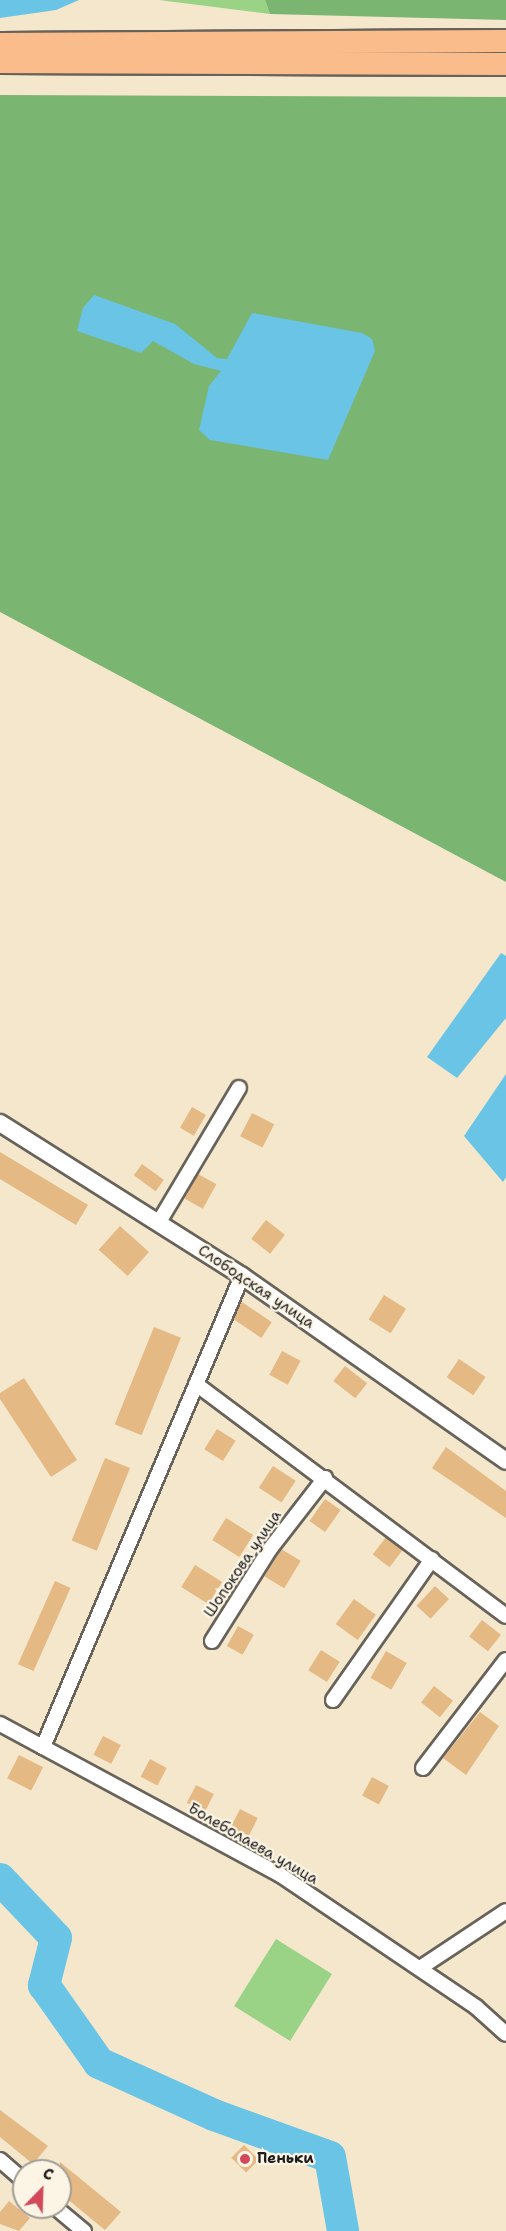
<!DOCTYPE html>
<html>
<head>
<meta charset="utf-8">
<style>
  body { margin:0 }
  #map { position:relative; width:506px; height:2231px; overflow:hidden; background:#f4e7cc; font-family:"Shantell Sans",sans-serif }
  div>[style] { position:absolute }
  [style*='--x'] { left:calc(var(--x)*1px); top:calc(var(--y)*1px); width:calc(var(--w)*1px); rotate:calc(var(--a)*1deg) }
  .green>* { inset:0; background:#9ad385; transform-origin:0 0 }
  .forest>* { inset:0; background:#7bb572 }
  .water>* { inset:0; background:#69c4e6 }
  .river>* { height:32px; margin:-16px; padding:0 16px; transform-origin:16px; border-radius:16px; background:#69c4e6 }
  .building>* { inset:0; background:#e4b984; transform-origin:0 0 }
  .roads { filter:drop-shadow(2px 0 #68635a) drop-shadow(-2px 0 #68635a) drop-shadow(0 2px #68635a) drop-shadow(0 -2px #68635a) }
  .minor>* { height:14px; margin:-7px; padding:0 7px; transform-origin:7px; border-radius:7px; background:#fff }
  .tertiary>* { height:16px; margin:-8px; padding:0 8px; transform-origin:8px; border-radius:8px; background:#fff }
  .trunk>* { height:22px; margin:-11px; padding:0 11px; transform-origin:11px; border-radius:11px; background:#fabc8b }
  .dots>* { width:16px; height:16px; translate:-50% -50%; box-sizing:border-box; border:3px solid #fcf5e5; border-radius:50% }
  span { translate:-50% -50%; white-space:nowrap; text-align:center; line-height:1.15; -webkit-text-stroke:4.5px #fcf5e5; paint-order:stroke }
  .street-label { font-size:15px; color:#1c1c1c }
  .poi-label { font-size:15px; color:#1c1c1c; font-weight:700 }
  .left { translate:0 -50%; text-align:left }
  .north { position:absolute; left:12px; top:2159px; width:60px; height:60px; box-sizing:border-box; background:#fcf5e5; border:2px solid #a29e95; border-radius:50%; rotate:23deg; font-size:16px; font-weight:700; line-height:24px; text-align:center; color:#1c1c1c }
  .north::after { content:''; display:block; margin:auto; width:21px; height:27px; background:#d1495b; clip-path:polygon(50% 0,100% 100%,50% 72%,0 100%) }
</style>
</head>
<body>
<div id="map">
  <div class="green">
    <div style="clip-path:polygon(159px 0,265px 0,270px 14px)"></div>
    <div style="left:276px;top:1939px;width:66px;height:79px;rotate:32deg"></div>
  </div>
  <div class="forest">
    <div style="clip-path:polygon(265px 0,506px 0,506px 20px,270px 14px)"></div>
    <div style="clip-path:polygon(0 95px,506px 97px,506px 882px,0 612px)"></div>
  </div>
  <div class="water">
    <div style="clip-path:polygon(0 0,79px 0,56px 10px,0 18px)"></div>
    <div style="clip-path:polygon(94px 295px,175px 324px,217px 358px,227px 359px,252px 313px,362px 333px,372px 339px,375px 351px,328px 460px,210px 440px,199px 430px,209px 386px,221px 371px,194px 364px,153px 341px,141px 353px,77px 331px,83px 308px)"></div>
    <div style="clip-path:polygon(501px 953px,506px 956px,506px 1018px,457px 1078px,427px 1057px)"></div>
    <div style="clip-path:polygon(506px 1074px,506px 1177px,503px 1182px,464px 1136px)"></div>
  </div>
  <div class="river">
    <div style="--x:0;--y:1879;--w:81;--a:46.5"></div>
    <div style="--x:56;--y:1938;--w:49;--a:104.3"></div>
    <div style="--x:44;--y:1985;--w:95;--a:54.8"></div>
    <div style="--x:99;--y:2063;--w:126;--a:24.3"></div>
    <div style="--x:214;--y:2115;--w:123;--a:19.9"></div>
    <div style="--x:330;--y:2157;--w:75;--a:80"></div>
  </div>
  <div class="building">
    <div style="left:192px;top:1107px;width:16px;height:24px;rotate:30deg"></div>
    <div style="left:252px;top:1113px;width:25px;height:26px;rotate:27deg"></div>
    <div style="clip-path:polygon(0 1152px,88px 1205px,76px 1225px,0 1179px)"></div>
    <div style="left:142px;top:1164px;width:27px;height:14px;rotate:36deg"></div>
    <div style="left:198px;top:1174px;width:21px;height:28px;rotate:29deg"></div>
    <div style="left:266px;top:1220px;width:24px;height:24px;rotate:38deg"></div>
    <div style="left:120px;top:1226px;width:39px;height:32px;rotate:42deg"></div>
    <div style="left:384px;top:1295px;width:26px;height:29px;rotate:32deg"></div>
    <div style="left:242px;top:1302px;width:36px;height:19px;rotate:34deg"></div>
    <div style="left:154px;top:1327px;width:29px;height:105px;rotate:22deg"></div>
    <div style="left:282px;top:1351px;width:21px;height:27px;rotate:28deg"></div>
    <div style="left:459px;top:1359px;width:32px;height:22px;rotate:34deg"></div>
    <div style="left:345px;top:1366px;width:28px;height:19px;rotate:38deg"></div>
    <div style="clip-path:polygon(24px 1378px,77px 1460px,51px 1477px,0 1399px,0 1393px)"></div>
    <div style="left:217px;top:1429px;width:22px;height:24px;rotate:32deg"></div>
    <div style="clip-path:polygon(446px 1447px,506px 1491px,506px 1518px,432px 1468px)"></div>
    <div style="left:105px;top:1458px;width:27px;height:89px;rotate:22deg"></div>
    <div style="left:273px;top:1466px;width:27px;height:26px;rotate:33deg"></div>
    <div style="left:325px;top:1499px;width:19px;height:27px;rotate:35deg"></div>
    <div style="left:226px;top:1518px;width:32px;height:26px;rotate:32deg"></div>
    <div style="left:386px;top:1537px;width:21px;height:22px;rotate:37deg"></div>
    <div style="left:281px;top:1549px;width:23px;height:32px;rotate:31deg"></div>
    <div style="left:195px;top:1565px;width:32px;height:26px;rotate:32deg"></div>
    <div style="left:55px;top:1581px;width:17px;height:91px;rotate:24deg"></div>
    <div style="left:435px;top:1586px;width:19px;height:27px;rotate:43deg"></div>
    <div style="left:354px;top:1599px;width:27px;height:31px;rotate:36deg"></div>
    <div style="left:482px;top:1620px;width:24px;height:21px;rotate:38deg"></div>
    <div style="left:238px;top:1626px;width:18px;height:23px;rotate:29deg"></div>
    <div style="left:321px;top:1650px;width:22px;height:24px;rotate:32deg"></div>
    <div style="left:386px;top:1651px;width:24px;height:31px;rotate:30deg"></div>
    <div style="left:434px;top:1686px;width:24px;height:21px;rotate:38deg"></div>
    <div style="clip-path:polygon(480px 1712px,499px 1726px,466px 1775px,443px 1758px)"></div>
    <div style="left:103px;top:1736px;width:20px;height:21px;rotate:27deg"></div>
    <div style="left:19px;top:1755px;width:27px;height:26px;rotate:27deg"></div>
    <div style="left:150px;top:1759px;width:19px;height:20px;rotate:28deg"></div>
    <div style="left:372px;top:1777px;width:19px;height:21px;rotate:28deg"></div>
    <div style="left:196px;top:1785px;width:20px;height:20px;rotate:27deg"></div>
    <div style="left:240px;top:1809px;width:20px;height:21px;rotate:27deg"></div>
    <div style="clip-path:polygon(0 2110px,48px 2146px,33px 2164px,0 2137px)"></div>
    <div style="left:244px;top:2145px;width:21px;height:18px;rotate:45deg"></div>
    <div style="clip-path:polygon(60px 2162px,121px 2212px,105px 2230px,60px 2193px)"></div>
    <div style="clip-path:polygon(9px 2201px,30px 2218px,19px 2231px,0 2224px,0 2212px)"></div>
  </div>
  <div class="roads">
    <div class="minor">
      <div style="--x:159;--y:1222;--w:156;--a:-59.2"></div>
      <div style="--x:196;--y:1384;--w:387;--a:36.8"></div>
      <div style="--x:212;--y:1641;--w:109;--a:-57.8"></div>
      <div style="--x:270;--y:1549;--w:90;--a:-52.2"></div>
      <div style="--x:333;--y:1700;--w:172;--a:-54.9"></div>
      <div style="--x:0;--y:1724;--w:317;--a:28.3"></div>
      <div style="--x:279;--y:1874;--w:238;--a:34"></div>
      <div style="--x:476;--y:2007;--w:40;--a:42"></div>
      <div style="--x:43;--y:1747;--w:511;--a:-67.1"></div>
      <div style="--x:423;--y:1768;--w:136;--a:-52.5"></div>
      <div style="--x:420;--y:1968;--w:103;--a:-33.5"></div>
      <div style="--x:0;--y:2160;--w:32;--a:41"></div>
      <div style="--x:55;--y:2207;--w:38;--a:40"></div>
    </div>
    <div class="tertiary">
      <div style="--x:0;--y:1123;--w:286;--a:32.3"></div>
      <div style="--x:242;--y:1276;--w:322;--a:35"></div>
    </div>
    <div class="trunk">
      <div style="--x:0;--y:44;--w:506;--a:-0.34"></div>
      <div style="--x:0;--y:62;--w:506;--a:0.23"></div>
    </div>
  </div>
  <div class="dots">
    <div style="left:245px;top:2159px;background:#d1495b"></div>
  </div>
  <div class="street-label">
    <span style="left:256px;top:1287px;rotate:34deg">Слободская улица</span>
    <span style="left:243px;top:1564px;rotate:-56deg">Шопокова улица</span>
    <span style="left:253px;top:1844px;rotate:30deg">Болеболаева улица</span>
  </div>
  <div class="poi-label">
    <span class="left" style="left:257px;top:2159px">Пеньки</span>
  </div>
  <div class="north">С</div>
</div>
</body>
</html>
